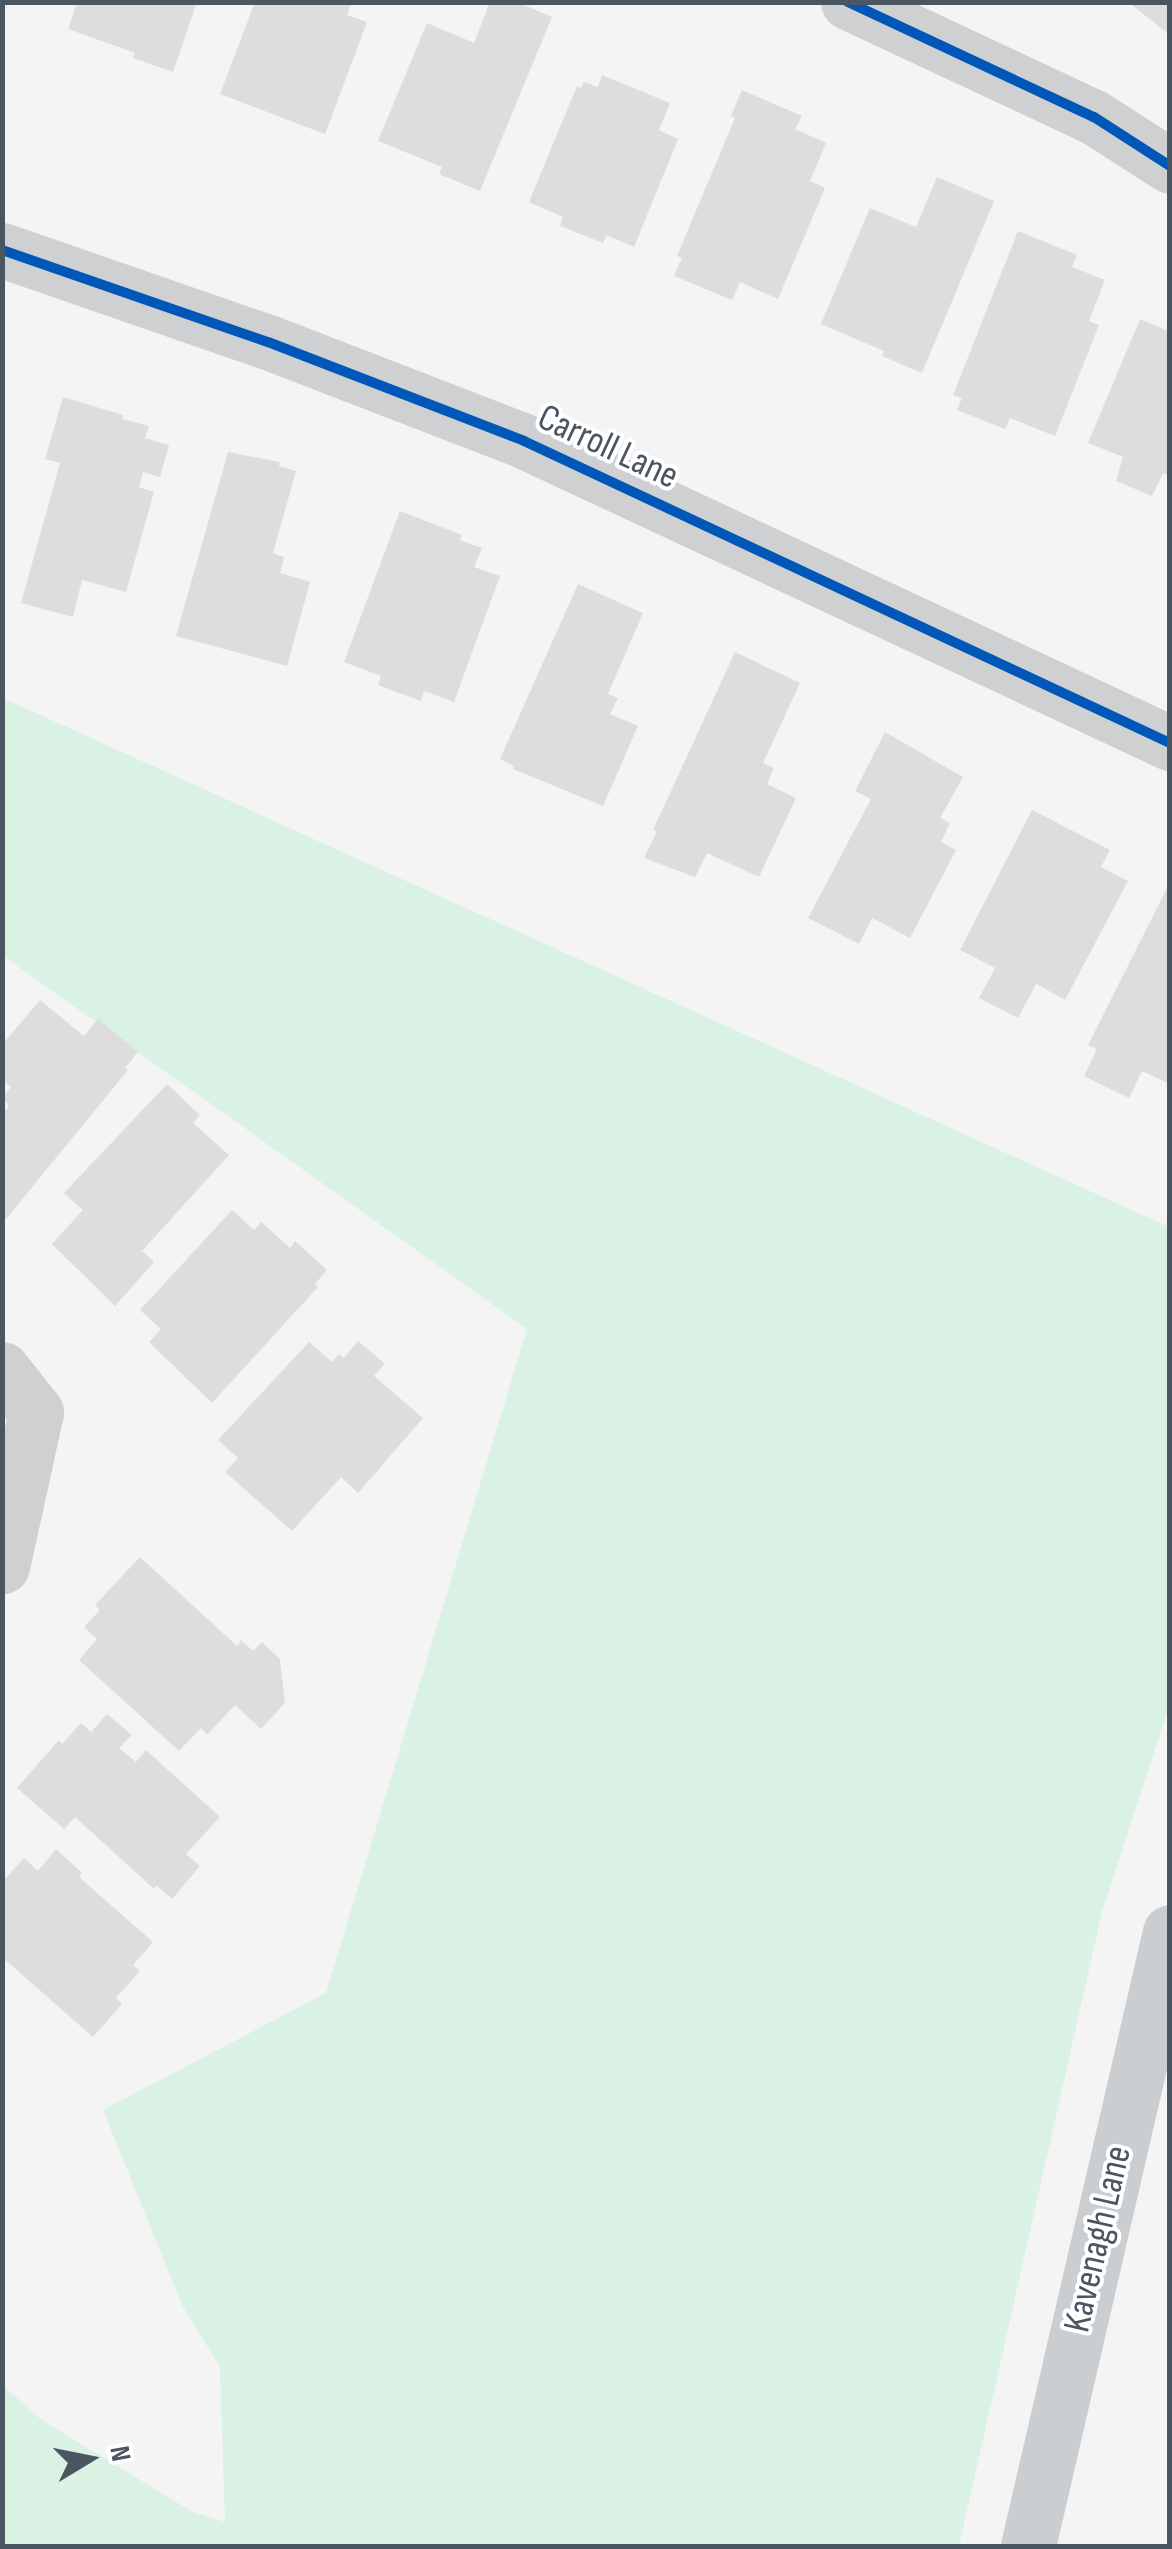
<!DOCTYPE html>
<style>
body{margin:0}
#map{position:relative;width:1172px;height:2549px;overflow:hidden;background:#f4f4f4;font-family:"Sofia Sans Condensed",sans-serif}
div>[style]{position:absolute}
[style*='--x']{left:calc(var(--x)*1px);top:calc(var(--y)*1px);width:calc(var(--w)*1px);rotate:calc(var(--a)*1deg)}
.green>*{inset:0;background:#d9f2e3}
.building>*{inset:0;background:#ddddde}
.minor>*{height:55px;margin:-27.5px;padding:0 27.5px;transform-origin:27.5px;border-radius:27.5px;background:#ced0d2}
.major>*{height:55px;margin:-27.5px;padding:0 27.5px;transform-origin:27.5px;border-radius:27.5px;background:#caced1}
.cycleway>*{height:10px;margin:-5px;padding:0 5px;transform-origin:5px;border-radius:5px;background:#0057b8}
span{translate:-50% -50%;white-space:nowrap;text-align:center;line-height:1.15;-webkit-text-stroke:8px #fff;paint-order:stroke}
.street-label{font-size:38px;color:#4a5661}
.frame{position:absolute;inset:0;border:5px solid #4a5661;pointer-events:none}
.north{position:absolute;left:40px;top:2409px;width:100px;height:100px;-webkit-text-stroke:8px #fff;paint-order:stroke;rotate:80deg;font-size:28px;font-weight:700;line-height:40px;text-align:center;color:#4a5661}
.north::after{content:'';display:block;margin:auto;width:35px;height:45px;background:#4a5661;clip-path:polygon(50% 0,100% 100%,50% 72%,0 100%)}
</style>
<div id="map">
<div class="green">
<i style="clip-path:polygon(3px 698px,1169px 1227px,1169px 1706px,1102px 1912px,959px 2546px,3px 2546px,3px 2386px,42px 2420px,191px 2511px,225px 2522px,220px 2367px,182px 2305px,103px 2110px,326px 1993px,527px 1329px,3px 956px)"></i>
</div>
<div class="building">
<i style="clip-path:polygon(77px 2px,197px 2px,173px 72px,133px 58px,135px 53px,68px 29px)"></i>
<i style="clip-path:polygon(255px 2px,352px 2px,347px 15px,367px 22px,325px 134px,220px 94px)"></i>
<i style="clip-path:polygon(490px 2px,517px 2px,552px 17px,480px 191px,439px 174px,442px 167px,378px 141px,427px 23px,474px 43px)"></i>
<i style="clip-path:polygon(1128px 2px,1170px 2px,1170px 35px)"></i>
<i style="clip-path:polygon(602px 75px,670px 103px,659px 130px,678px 139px,634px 247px,606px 235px,603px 243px,560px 226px,563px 217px,529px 202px,577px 86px,581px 88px,584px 82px,598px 87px)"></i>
<i style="clip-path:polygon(742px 90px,802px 116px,795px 129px,826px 143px,810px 181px,825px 188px,778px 299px,740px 282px,732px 300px,674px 276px,682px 258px,677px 256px,735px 118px,731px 116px)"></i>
<i style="clip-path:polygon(937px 177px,994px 201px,922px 373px,882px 356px,884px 351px,821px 324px,870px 208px,916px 227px)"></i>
<i style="clip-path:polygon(1018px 231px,1077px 255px,1072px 267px,1105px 280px,1089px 321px,1099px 325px,1055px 436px,1010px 418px,1005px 429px,957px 410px,962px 398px,953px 395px)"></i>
<i style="clip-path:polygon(1140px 319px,1166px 330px,1170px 323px,1170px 476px,1163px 473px,1152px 496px,1116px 481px,1123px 457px,1088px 443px)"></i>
<i style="clip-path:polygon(63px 397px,123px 415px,122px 419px,149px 426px,145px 438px,169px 445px,160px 477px,143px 472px,139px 487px,154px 492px,126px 592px,82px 580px,73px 617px,21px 603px,60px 463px,45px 459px)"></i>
<i style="clip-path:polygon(228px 452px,280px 462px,279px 466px,296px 471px,273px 553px,284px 557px,280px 573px,310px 582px,287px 666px,176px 636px)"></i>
<i style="clip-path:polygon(400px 511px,462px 535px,460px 540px,482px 548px,474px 567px,500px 576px,454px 702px,424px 691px,421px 701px,378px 685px,381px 676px,344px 662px)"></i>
<i style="clip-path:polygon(578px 584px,643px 613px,608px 694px,618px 698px,610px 714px,638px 726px,603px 806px,513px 769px,514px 766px,500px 759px)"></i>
<i style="clip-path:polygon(735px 652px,800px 683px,763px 763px,774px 768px,767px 784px,796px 798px,759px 877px,707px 853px,695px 877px,644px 858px,657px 831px,653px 830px)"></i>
<i style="clip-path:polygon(885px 732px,963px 777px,940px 818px,950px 823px,941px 842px,956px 850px,910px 938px,872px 918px,859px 944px,808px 918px,871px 799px,855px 791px)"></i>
<i style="clip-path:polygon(1032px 810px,1110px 850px,1101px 867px,1128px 881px,1065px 1000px,1036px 984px,1018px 1018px,979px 998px,995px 968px,960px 950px)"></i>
<i style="clip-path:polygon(1170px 882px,1170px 1084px,1142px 1071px,1129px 1098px,1084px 1076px,1097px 1049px,1088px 1045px)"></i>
<i style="clip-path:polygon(40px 1000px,84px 1036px,98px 1019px,138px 1052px,125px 1068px,128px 1070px,6px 1219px,2px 1216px,2px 1115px,9px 1106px,2px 1097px,11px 1087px,2px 1080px,2px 1045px)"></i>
<i style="clip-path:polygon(167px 1084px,200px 1115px,193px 1123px,229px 1155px,142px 1251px,154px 1262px,115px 1306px,52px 1244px,83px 1210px,64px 1193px)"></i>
<i style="clip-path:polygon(232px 1210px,254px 1230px,261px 1222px,290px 1248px,295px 1241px,327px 1270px,315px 1284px,318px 1287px,212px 1403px,149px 1342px,161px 1329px,140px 1310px)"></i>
<i style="clip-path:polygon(358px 1341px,385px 1364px,374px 1376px,423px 1418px,358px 1493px,341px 1477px,292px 1531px,225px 1472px,238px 1458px,218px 1440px,309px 1342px,332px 1362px,339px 1354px,344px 1358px)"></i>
<i style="clip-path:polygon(140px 1557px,237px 1646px,241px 1640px,253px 1651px,262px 1642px,280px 1659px,285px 1703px,261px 1729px,235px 1705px,207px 1735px,201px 1728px,179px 1751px,79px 1660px,97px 1639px,84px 1627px,100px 1610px,95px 1605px)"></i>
<i style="clip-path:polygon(107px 1714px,132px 1735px,119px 1748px,136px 1762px,146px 1750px,220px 1817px,186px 1854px,200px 1866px,172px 1899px,156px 1885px,154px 1889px,75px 1817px,64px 1829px,17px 1788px,59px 1740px,62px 1744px,81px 1723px,91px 1732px)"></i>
<i style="clip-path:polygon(56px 1849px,82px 1873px,79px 1877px,153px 1942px,133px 1965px,140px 1971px,116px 1998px,122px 2004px,93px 2037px,2px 1957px,2px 1875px,6px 1878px,24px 1858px,38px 1871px)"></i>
</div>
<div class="minor">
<i style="--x:848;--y:2;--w:272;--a:25.1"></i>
<i style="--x:1094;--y:117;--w:90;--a:32.8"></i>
<i style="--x:2;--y:250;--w:281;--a:19.1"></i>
<i style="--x:268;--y:342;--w:274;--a:21.1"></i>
<i style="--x:524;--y:441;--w:713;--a:25.06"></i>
<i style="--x:2;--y:1369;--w:55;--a:51.7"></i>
<i style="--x:36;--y:1412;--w:158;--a:102.4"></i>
</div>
<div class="major">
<i style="--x:1028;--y:2546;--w:630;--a:-76.98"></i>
</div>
<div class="cycleway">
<i style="--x:848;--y:2;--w:272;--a:25.1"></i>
<i style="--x:1094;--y:117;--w:90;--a:32.8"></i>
<i style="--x:2;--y:250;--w:281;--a:19.1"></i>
<i style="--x:268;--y:342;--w:274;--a:21.1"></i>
<i style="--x:524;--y:441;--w:713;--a:25.06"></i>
</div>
<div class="street-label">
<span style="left:608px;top:447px;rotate:25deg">Carroll Lane</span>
<span style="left:1098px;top:2239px;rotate:-77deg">Kavenagh Lane</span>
</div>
<div class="frame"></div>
<div class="north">N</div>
</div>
